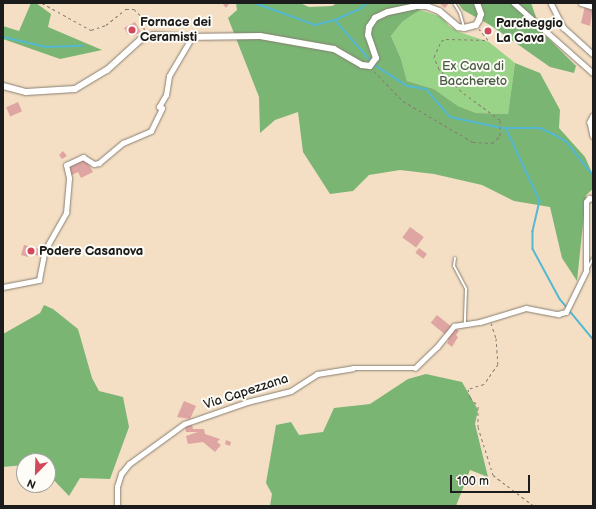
<!DOCTYPE html>
<style>
body{margin:0}
#map{position:relative;width:596px;height:509px;overflow:hidden;background:#f4dfc4;font-family:"Balsamiq Sans",sans-serif}
div>[style]{position:absolute}
[style*='--x']{left:calc(var(--x)*1px);top:calc(var(--y)*1px);width:calc(var(--w)*1px);rotate:calc(var(--a)*1deg)}
.green>*{inset:0;background:#98d388}
.forest>*{inset:0;background:#7ab574}
.stream>*{height:1.5px;margin:-0.75px;padding:0 0.75px;transform-origin:0.75px;border-radius:0.75px;background:#54b8d2}
.building>*{inset:0;background:#dea5a2;transform-origin:0 0}
.path>*{height:1px;margin-top:-0.5px;transform-origin:0;background:repeating-linear-gradient(90deg,#887e70 0 3px,transparent 0 6px)}
.roads{filter:drop-shadow(0 0 1px #887e70) drop-shadow(0 0 1px #887e70)}
.lane>*{height:2px;margin:-1px;padding:0 1px;transform-origin:1px;border-radius:1px;background:#fff}
.street>*{height:4.5px;margin:-2.25px;padding:0 2.25px;transform-origin:2.25px;border-radius:2.25px;background:#fff}
.secondary>*{height:6px;margin:-3px;padding:0 3px;transform-origin:3px;border-radius:3px;background:#fff}
.dots>*{width:11px;height:11px;translate:-50% -50%;box-sizing:border-box;border:2px solid #fdfcf7;border-radius:50%}
span{translate:-50% -50%;white-space:nowrap;text-align:center;line-height:1.15;-webkit-text-stroke:4px #fdfcf7;paint-order:stroke}
.poi-label{font-size:13px;color:#1c1c1c;font-weight:700}
.left{translate:0 -50%;text-align:left}
.park-label{font-size:13px;color:#475c42}
.street-label{font-size:13px;color:#1c1c1c}
.frame{position:absolute;inset:0;border:4px solid #1c1c1c;pointer-events:none}
.north{position:absolute;left:16px;top:453px;width:40px;height:40px;box-sizing:border-box;background:#fdfcf7;border:1px solid #a3a29f;border-radius:50%;rotate:203deg;font-size:11px;font-weight:700;line-height:16px;text-align:center;color:#1c1c1c}
.north::after{content:'';display:block;margin:auto;width:14px;height:18px;background:#d1495b;clip-path:polygon(50% 0,100% 100%,50% 72%,0 100%)}
.scale{position:absolute;left:450px;top:475px;width:80px;height:18px;box-sizing:border-box;border:2px solid #1c1c1c;border-top:0;padding-left:5px;font-size:12px;line-height:14px;white-space:nowrap;color:#1c1c1c;-webkit-text-stroke:3px #fdfcf7;paint-order:stroke}
</style>
<div id="map">
<div class="green">
<i style="clip-path:polygon(420px 10px,442px 17px,449px 26px,459px 32px,489px 42px,515px 63px,508px 114px,476px 113px,458px 106px,434px 89px,407px 81px,401px 59px,391px 36px,402px 22px)"></i>
</div>
<div class="forest">
<i style="clip-path:polygon(31px 3px,36px 3px,51px 14px,48px 27px,102px 50px,60px 59px,3px 39px,3px 26px,19px 31px)"></i>
<i style="clip-path:polygon(236px 3px,300px 3px,309px 7px,332px 6px,337px 3px,418px 3px,420px 10px,402px 22px,391px 36px,401px 59px,407px 81px,434px 89px,458px 106px,476px 113px,508px 114px,515px 63px,540px 73px,560px 110px,559px 128px,585px 157px,593px 175px,593px 189px,586px 195px,577px 281px,562px 258px,550px 207px,514px 201px,482px 185px,434px 174px,400px 170px,369px 175px,353px 191px,330px 194px,303px 152px,298px 112px,275px 120px,260px 133px,259px 97px,228px 18px,237px 10px)"></i>
<i style="clip-path:polygon(458px 3px,531px 3px,541px 31px,576px 66px,574px 73px,550px 67px,490px 25px,463px 10px)"></i>
<i style="clip-path:polygon(44px 305px,53px 309px,78px 329px,92px 378px,99px 391px,123px 397px,129px 427px,110px 479px,80px 478px,69px 496px,48px 474px,48px 461px,24px 461px,24px 465px,3px 467px,3px 334px,40px 313px)"></i>
<i style="clip-path:polygon(426px 374px,462px 382px,478px 410px,475px 424px,488px 477px,470px 470px,456px 506px,270px 506px,272px 494px,266px 483px,276px 425px,291px 422px,299px 435px,323px 432px,334px 408px,370px 404px,408px 379px)"></i>
</div>
<div class="stream">
<i style="--x:255;--y:3;--w:64;--a:20.1"></i>
<i style="--x:315;--y:25;--w:21;--a:-14"></i>
<i style="--x:335;--y:20;--w:27;--a:-24"></i>
<i style="--x:360;--y:9;--w:9;--a:-41"></i>
<i style="--x:335;--y:20;--w:55;--a:48.7"></i>
<i style="--x:3;--y:37;--w:44;--a:13.1"></i>
<i style="--x:46;--y:47;--w:36;--a:-2"></i>
<i style="--x:373;--y:64;--w:40;--a:32.9"></i>
<i style="--x:407;--y:86;--w:19;--a:9"></i>
<i style="--x:426;--y:89;--w:37;--a:49"></i>
<i style="--x:450;--y:117;--w:53;--a:11.9"></i>
<i style="--x:502;--y:128;--w:38;--a:0"></i>
<i style="--x:540;--y:128;--w:17;--a:25"></i>
<i style="--x:555;--y:135;--w:14;--a:30"></i>
<i style="--x:567;--y:142;--w:42;--a:51.8"></i>
<i style="--x:506;--y:128;--w:81;--a:65"></i>
<i style="--x:540;--y:201;--w:31;--a:103"></i>
<i style="--x:533;--y:231;--w:18;--a:90"></i>
<i style="--x:533;--y:249;--w:57;--a:61.6"></i>
<i style="--x:560;--y:299;--w:52;--a:50.5"></i>
</div>
<div class="building">
<i style="clip-path:polygon(222px 3px,230px 3px,226px 8px)"></i>
<i style="clip-path:polygon(439px 3px,449px 3px,445px 8px)"></i>
<i style="clip-path:polygon(585px 6px,593px 8px,590px 26px,581px 23px)"></i>
<i style="clip-path:polygon(135px 22px,141px 32px,133px 36px,131px 33px,128px 35px,124px 28px)"></i>
<i style="left:18px;top:102px;width:10px;height:13px;rotate:66deg"></i>
<i style="clip-path:polygon(63px 151px,67px 156px,62px 159px,59px 155px)"></i>
<i style="clip-path:polygon(85px 158px,93px 172px,81px 178px,78px 172px,72px 175px,68px 168px)"></i>
<i style="left:410px;top:227px;width:17px;height:13px;rotate:36deg"></i>
<i style="clip-path:polygon(24px 245px,40px 249px,39px 256px,29px 253px,28px 257px,21px 255px)"></i>
<i style="left:419px;top:248px;width:10px;height:6px;rotate:37deg"></i>
<i style="left:437px;top:315px;width:19px;height:10px;rotate:39deg"></i>
<i style="clip-path:polygon(454px 328px,459px 331px,456px 335px,458px 337px,452px 347px,447px 343px,449px 340px,445px 338px)"></i>
<i style="clip-path:polygon(184px 401px,196px 406px,190px 419px,177px 417px)"></i>
<i style="clip-path:polygon(192px 425px,193px 429px,204px 429px,205px 434px,220px 439px,217px 442px,221px 445px,215px 452px,203px 442px,188px 444px,186px 436px,198px 432px,186px 432px,185px 426px)"></i>
<i style="clip-path:polygon(226px 440px,231px 442px,230px 446px,225px 444px)"></i>
</div>
<div class="path">
<i style="--x:42;--y:3;--w:56;--a:28.9"></i>
<i style="--x:91;--y:30;--w:16;--a:-18"></i>
<i style="--x:106;--y:25;--w:26;--a:-39"></i>
<i style="--x:126;--y:9;--w:8;--a:0"></i>
<i style="--x:134;--y:9;--w:10;--a:45"></i>
<i style="--x:141;--y:16;--w:16;--a:76"></i>
<i style="--x:374;--y:71;--w:42;--a:46"></i>
<i style="--x:403;--y:101;--w:81;--a:30.4"></i>
<i style="--x:473;--y:142;--w:19;--a:3"></i>
<i style="--x:492;--y:143;--w:11;--a:-41"></i>
<i style="--x:500;--y:136;--w:16;--a:-90"></i>
<i style="--x:500;--y:120;--w:49;--a:-143.4"></i>
<i style="--x:461;--y:91;--w:31;--a:-135"></i>
<i style="--x:439;--y:69;--w:13;--a:-113"></i>
<i style="--x:434;--y:57;--w:17;--a:-66"></i>
<i style="--x:441;--y:41;--w:5;--a:-22"></i>
<i style="--x:446;--y:39;--w:42;--a:1.4"></i>
<i style="--x:488;--y:40;--w:14;--a:-129"></i>
<i style="--x:491;--y:323;--w:16;--a:72"></i>
<i style="--x:496;--y:338;--w:26;--a:86"></i>
<i style="--x:498;--y:364;--w:24;--a:125"></i>
<i style="--x:484;--y:384;--w:17;--a:163"></i>
<i style="--x:468;--y:389;--w:8;--a:76"></i>
<i style="--x:470;--y:397;--w:12;--a:48"></i>
<i style="--x:478;--y:406;--w:21;--a:90"></i>
<i style="--x:478;--y:427;--w:50;--a:72.6"></i>
<i style="--x:493;--y:475;--w:51;--a:37.1"></i>
</div>
<div class="roads">
<div class="lane">
<i style="--x:454;--y:3;--w:12;--a:59"></i>
<i style="--x:460;--y:13;--w:15;--a:74"></i>
<i style="--x:455;--y:258;--w:8;--a:97"></i>
<i style="--x:454;--y:266;--w:26;--a:62"></i>
<i style="--x:466;--y:289;--w:34;--a:92"></i>
<i style="--x:587;--y:270;--w:13;--a:-63"></i>
</div>
<div class="street">
<i style="--x:514;--y:3;--w:106;--a:41.5"></i>
<i style="--x:551;--y:3;--w:28;--a:63"></i>
<i style="--x:564;--y:28;--w:39;--a:42"></i>
<i style="--x:581;--y:3;--w:13;--a:18"></i>
<i style="--x:593;--y:116;--w:7;--a:117"></i>
<i style="--x:590;--y:122;--w:14;--a:78"></i>
<i style="--x:3;--y:287;--w:37;--a:-11"></i>
<i style="--x:39;--y:280;--w:31;--a:-79"></i>
<i style="--x:45;--y:250;--w:43;--a:-60.4"></i>
<i style="--x:66;--y:213;--w:35;--a:-85"></i>
<i style="--x:69;--y:178;--w:13;--a:-103"></i>
<i style="--x:66;--y:165;--w:19;--a:-25"></i>
<i style="--x:83;--y:157;--w:13;--a:32"></i>
<i style="--x:94;--y:164;--w:5;--a:-11"></i>
<i style="--x:99;--y:163;--w:31;--a:-40"></i>
<i style="--x:123;--y:143;--w:30;--a:-23"></i>
<i style="--x:151;--y:131;--w:25;--a:-64"></i>
<i style="--x:162;--y:108;--w:3;--a:-162"></i>
<i style="--x:159;--y:107;--w:14;--a:-60"></i>
<i style="--x:166;--y:95;--w:19;--a:-81"></i>
<i style="--x:169;--y:76;--w:45;--a:-59.5"></i>
<i style="--x:117;--y:506;--w:19;--a:-90"></i>
<i style="--x:117;--y:487;--w:14;--a:-73"></i>
<i style="--x:121;--y:474;--w:13;--a:-51"></i>
<i style="--x:129;--y:464;--w:68;--a:-36"></i>
<i style="--x:184;--y:424;--w:67;--a:-19.2"></i>
<i style="--x:247;--y:402;--w:45;--a:-14"></i>
<i style="--x:291;--y:391;--w:31;--a:-33"></i>
<i style="--x:317;--y:374;--w:36;--a:-9"></i>
<i style="--x:353;--y:368;--w:62;--a:0"></i>
<i style="--x:415;--y:368;--w:30;--a:-44"></i>
<i style="--x:437;--y:347;--w:27;--a:-51"></i>
<i style="--x:454;--y:326;--w:26;--a:-9"></i>
<i style="--x:480;--y:322;--w:48;--a:-16.9"></i>
<i style="--x:526;--y:308;--w:33;--a:11"></i>
<i style="--x:558;--y:314;--w:8;--a:-14"></i>
<i style="--x:566;--y:312;--w:46;--a:-64"></i>
<i style="--x:586;--y:271;--w:69;--a:-90"></i>
<i style="--x:586;--y:202;--w:5;--a:-53"></i>
<i style="--x:589;--y:198;--w:4;--a:14"></i>
</div>
<div class="secondary">
<i style="--x:3;--y:86;--w:24;--a:15"></i>
<i style="--x:26;--y:92;--w:49;--a:-3.5"></i>
<i style="--x:75;--y:89;--w:37;--a:-31"></i>
<i style="--x:107;--y:70;--w:45;--a:-42.3"></i>
<i style="--x:140;--y:40;--w:14;--a:-21"></i>
<i style="--x:153;--y:35;--w:33;--a:3"></i>
<i style="--x:186;--y:37;--w:74;--a:-0.8"></i>
<i style="--x:260;--y:36;--w:75;--a:10"></i>
<i style="--x:334;--y:49;--w:32;--a:30"></i>
<i style="--x:362;--y:65;--w:8;--a:7"></i>
<i style="--x:370;--y:66;--w:10;--a:-53"></i>
<i style="--x:376;--y:58;--w:24;--a:-109"></i>
<i style="--x:368;--y:35;--w:8;--a:-83"></i>
<i style="--x:369;--y:27;--w:11;--a:-56"></i>
<i style="--x:375;--y:18;--w:14;--a:-25"></i>
<i style="--x:388;--y:12;--w:29;--a:-12"></i>
<i style="--x:416;--y:6;--w:10;--a:0"></i>
<i style="--x:426;--y:6;--w:14;--a:21"></i>
<i style="--x:439;--y:11;--w:25;--a:40"></i>
<i style="--x:458;--y:27;--w:6;--a:9"></i>
<i style="--x:464;--y:28;--w:12;--a:-14"></i>
<i style="--x:476;--y:25;--w:6;--a:-59"></i>
<i style="--x:479;--y:20;--w:6;--a:-72"></i>
<i style="--x:481;--y:14;--w:12;--a:-110"></i>
</div>
</div>
<div class="dots">
<i style="left:132px;top:30px;background:#d1495b"></i>
<i style="left:488px;top:31px;background:#d1495b"></i>
<i style="left:31px;top:251px;background:#d1495b"></i>
</div>
<div class="poi-label">
<span class="left" style="left:140px;top:30px">Fornace dei<br>Ceramisti</span>
<span class="left" style="left:496px;top:31px">Parcheggio<br>La Cava</span>
<span class="left" style="left:39px;top:251px">Podere Casanova</span>
</div>
<div class="park-label">
<span style="left:473px;top:74px">Ex Cava di<br>Bacchereto</span>
</div>
<div class="street-label">
<span style="left:246px;top:392px;rotate:-18deg">Via Capezzana</span>
</div>
<div class="frame"></div>
<div class="north">N</div>
<div class="scale">100 m</div>
</div>
